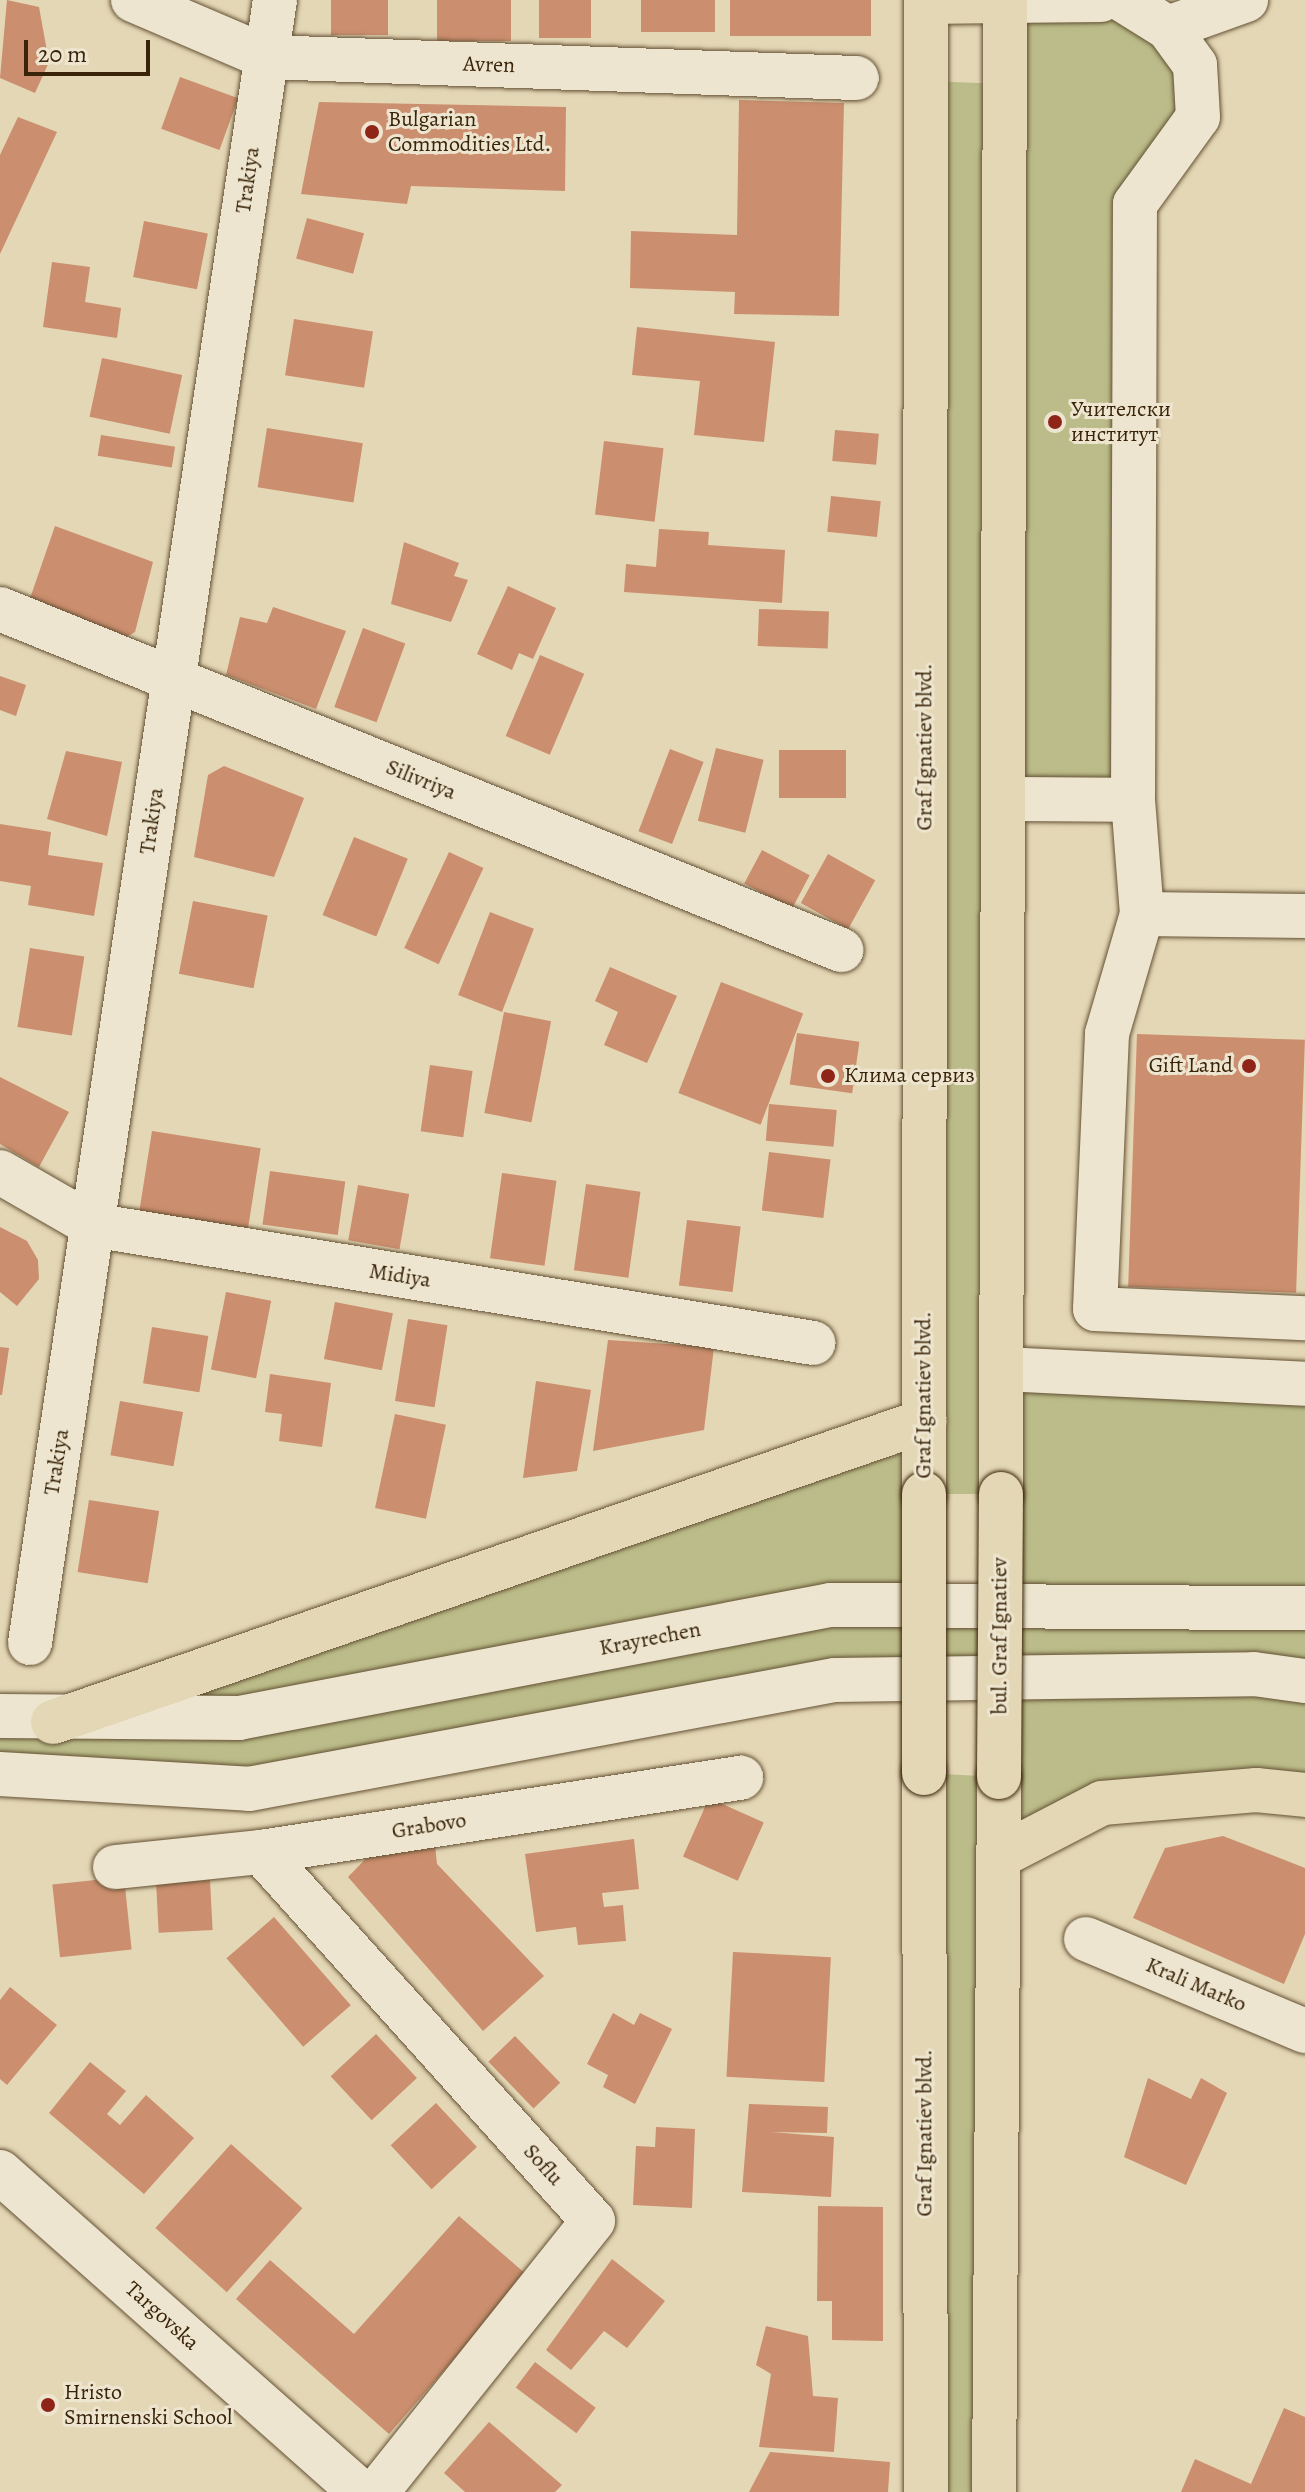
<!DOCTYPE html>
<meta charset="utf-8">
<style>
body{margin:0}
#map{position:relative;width:1305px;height:2492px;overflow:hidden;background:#e4d7b5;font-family:Alegreya,serif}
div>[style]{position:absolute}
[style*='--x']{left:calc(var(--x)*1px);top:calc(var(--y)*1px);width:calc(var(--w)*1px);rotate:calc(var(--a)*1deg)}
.green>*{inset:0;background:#bbbc89}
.building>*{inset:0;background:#cb8e6e;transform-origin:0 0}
.roads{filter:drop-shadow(0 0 2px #645134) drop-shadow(0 0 2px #645134)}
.minor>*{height:44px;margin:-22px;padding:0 22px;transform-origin:22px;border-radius:22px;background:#ede5cf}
.major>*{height:44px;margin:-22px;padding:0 22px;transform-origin:22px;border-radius:22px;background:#e4d7b5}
.bridges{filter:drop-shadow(0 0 2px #392409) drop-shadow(0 0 2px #392409)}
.major-bridge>*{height:44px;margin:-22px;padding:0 22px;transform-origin:22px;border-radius:22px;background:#e4d7b5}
.dots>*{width:22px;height:22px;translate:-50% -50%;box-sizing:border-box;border:4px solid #ede5cf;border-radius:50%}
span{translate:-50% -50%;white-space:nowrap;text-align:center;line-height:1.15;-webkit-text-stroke:6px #ede5cf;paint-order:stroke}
.street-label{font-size:22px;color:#392409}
.poi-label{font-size:22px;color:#392409}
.left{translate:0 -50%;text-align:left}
.right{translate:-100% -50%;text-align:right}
.scale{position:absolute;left:24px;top:40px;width:126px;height:36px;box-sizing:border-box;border:4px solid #392409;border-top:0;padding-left:10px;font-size:24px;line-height:28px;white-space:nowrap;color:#392409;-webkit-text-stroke:6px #ede5cf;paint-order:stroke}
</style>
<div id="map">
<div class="green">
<i style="clip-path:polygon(evenodd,1005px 1px,1168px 28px,1198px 117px,1135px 204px,1133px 800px,1004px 799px,1003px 1369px,1305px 1384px,1305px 1795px,1102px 1803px,998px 1857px,994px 2492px,926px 2492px,924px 1773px,999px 1777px,999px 1678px,249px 1789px,0 1774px,0 1716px,924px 1421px,926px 81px,1005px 84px,1005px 1px,925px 1494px,1000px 1494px,1000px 1601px,924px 1601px,925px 1494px)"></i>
</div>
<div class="building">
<i style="clip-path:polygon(7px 0,39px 7px,49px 62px,35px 93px,0 78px)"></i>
<i style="left:331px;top:0;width:57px;height:35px"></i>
<i style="left:437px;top:0;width:74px;height:41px"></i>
<i style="left:539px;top:0;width:52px;height:38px"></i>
<i style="left:641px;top:0;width:74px;height:32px"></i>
<i style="left:730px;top:0;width:141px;height:36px"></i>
<i style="left:180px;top:77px;width:62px;height:55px;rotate:20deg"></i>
<i style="clip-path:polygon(739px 100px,844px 103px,839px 316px,734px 314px,735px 292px,630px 288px,631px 231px,737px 235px)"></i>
<i style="clip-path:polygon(319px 102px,566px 107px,565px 191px,411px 186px,407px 204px,301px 194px)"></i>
<i style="clip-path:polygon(18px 117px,57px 132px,0 254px,0 155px)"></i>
<i style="left:307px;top:218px;width:59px;height:42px;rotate:15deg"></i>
<i style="left:144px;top:221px;width:65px;height:57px;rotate:11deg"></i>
<i style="clip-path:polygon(52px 262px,90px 267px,85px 302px,121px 308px,117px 338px,43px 327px)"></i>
<i style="left:294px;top:319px;width:80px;height:57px;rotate:9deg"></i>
<i style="clip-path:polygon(637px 327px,775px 342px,764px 442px,694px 435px,700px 381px,632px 375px)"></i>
<i style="left:102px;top:358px;width:82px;height:60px;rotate:12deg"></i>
<i style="left:267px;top:428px;width:97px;height:60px;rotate:9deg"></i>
<i style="left:835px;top:430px;width:44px;height:31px;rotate:5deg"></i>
<i style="left:101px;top:435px;width:75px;height:21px;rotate:9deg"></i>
<i style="left:604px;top:441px;width:60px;height:74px;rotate:7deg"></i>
<i style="left:831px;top:496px;width:50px;height:36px;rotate:6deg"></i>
<i style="clip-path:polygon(55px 526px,153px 562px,135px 632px,120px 641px,27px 607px)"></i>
<i style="clip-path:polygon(659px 529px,709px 532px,708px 545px,785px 550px,782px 603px,624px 592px,626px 564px,656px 567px)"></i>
<i style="clip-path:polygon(404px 542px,459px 563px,454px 576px,468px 580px,451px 622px,391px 604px)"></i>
<i style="clip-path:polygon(508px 586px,556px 608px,533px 659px,519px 653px,512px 670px,477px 654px)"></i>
<i style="clip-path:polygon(273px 607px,346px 631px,316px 709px,226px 675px,240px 617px,267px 623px)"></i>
<i style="left:759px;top:609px;width:70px;height:37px;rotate:2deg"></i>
<i style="left:363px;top:628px;width:45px;height:84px;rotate:20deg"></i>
<i style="left:540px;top:655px;width:48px;height:88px;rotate:23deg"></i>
<i style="clip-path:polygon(0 676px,26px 685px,16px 716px,0 710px)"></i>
<i style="left:716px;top:748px;width:49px;height:75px;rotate:14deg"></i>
<i style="left:670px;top:749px;width:36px;height:88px;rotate:21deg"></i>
<i style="left:779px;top:750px;width:67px;height:48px"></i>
<i style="clip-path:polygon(66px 751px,122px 762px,107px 836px,47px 819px)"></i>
<i style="clip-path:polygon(224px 766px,304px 798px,274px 877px,194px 857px,208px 775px)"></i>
<i style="clip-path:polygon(0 824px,51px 832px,48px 855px,103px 863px,94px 916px,28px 905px,31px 886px,0 881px)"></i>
<i style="left:354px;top:837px;width:58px;height:84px;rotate:22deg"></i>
<i style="left:762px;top:850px;width:54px;height:38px;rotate:28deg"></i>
<i style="left:449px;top:852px;width:38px;height:106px;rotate:25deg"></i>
<i style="left:828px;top:854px;width:54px;height:56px;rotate:29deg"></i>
<i style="left:193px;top:901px;width:76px;height:74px;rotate:11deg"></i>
<i style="left:490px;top:912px;width:47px;height:89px;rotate:21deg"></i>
<i style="left:30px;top:948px;width:55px;height:80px;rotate:9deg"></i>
<i style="clip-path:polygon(610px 967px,677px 996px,647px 1063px,604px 1045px,618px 1012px,595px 1001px)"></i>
<i style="left:721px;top:982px;width:88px;height:119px;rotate:21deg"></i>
<i style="left:504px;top:1012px;width:48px;height:103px;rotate:11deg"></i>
<i style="left:797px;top:1033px;width:63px;height:52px;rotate:8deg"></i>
<i style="left:1137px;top:1034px;width:168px;height:253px;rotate:2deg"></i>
<i style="left:430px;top:1065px;width:43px;height:67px;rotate:8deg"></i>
<i style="clip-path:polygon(0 1077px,69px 1112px,39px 1167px,0 1144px)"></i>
<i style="left:769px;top:1104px;width:68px;height:37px;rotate:5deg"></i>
<i style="left:152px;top:1131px;width:110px;height:86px;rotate:9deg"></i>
<i style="left:769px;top:1152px;width:62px;height:59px;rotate:7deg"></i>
<i style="left:270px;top:1171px;width:76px;height:54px;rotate:8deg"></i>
<i style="left:502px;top:1173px;width:55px;height:86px;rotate:8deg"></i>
<i style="left:586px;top:1184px;width:55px;height:87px;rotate:8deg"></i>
<i style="left:358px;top:1185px;width:52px;height:56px;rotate:10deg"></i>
<i style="left:687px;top:1220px;width:54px;height:66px;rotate:7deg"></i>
<i style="clip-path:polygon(0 1227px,27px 1241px,38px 1260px,39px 1279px,17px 1306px,0 1292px)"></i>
<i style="left:226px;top:1292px;width:46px;height:79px;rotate:11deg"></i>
<i style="left:335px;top:1302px;width:59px;height:58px;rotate:11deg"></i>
<i style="left:408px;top:1319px;width:40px;height:83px;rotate:9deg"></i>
<i style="left:152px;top:1327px;width:57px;height:57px;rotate:9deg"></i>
<i style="clip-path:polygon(608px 1340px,714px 1347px,704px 1430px,593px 1451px)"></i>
<i style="clip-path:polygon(0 1347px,9px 1348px,2px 1395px,0 1395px)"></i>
<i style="clip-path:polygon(270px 1374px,331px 1383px,322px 1447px,279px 1441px,282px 1414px,265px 1412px)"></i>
<i style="clip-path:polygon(536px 1381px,591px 1390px,577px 1471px,523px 1478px)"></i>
<i style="left:120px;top:1401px;width:64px;height:55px;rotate:10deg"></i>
<i style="left:395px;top:1414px;width:52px;height:96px;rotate:12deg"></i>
<i style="left:89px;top:1500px;width:71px;height:73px;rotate:9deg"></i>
<i style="left:709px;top:1798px;width:60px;height:64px;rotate:24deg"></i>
<i style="clip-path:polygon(434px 1836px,437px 1864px,544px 1976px,483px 2031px,348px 1877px,384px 1840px)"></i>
<i style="clip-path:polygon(1223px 1836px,1305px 1868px,1305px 1934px,1284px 1984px,1133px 1918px,1165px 1848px)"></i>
<i style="clip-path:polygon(634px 1839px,639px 1889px,602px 1893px,604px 1907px,623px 1905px,626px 1941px,578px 1945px,576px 1927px,536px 1932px,525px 1854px)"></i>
<i style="left:124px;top:1877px;width:73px;height:72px;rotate:84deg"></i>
<i style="left:210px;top:1880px;width:50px;height:54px;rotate:87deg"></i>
<i style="left:274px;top:1917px;width:117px;height:63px;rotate:49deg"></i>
<i style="left:733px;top:1952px;width:98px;height:125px;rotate:3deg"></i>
<i style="clip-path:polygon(10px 1987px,57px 2025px,7px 2085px,0 2079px,0 2000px)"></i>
<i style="clip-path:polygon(613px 2013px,634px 2025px,640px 2013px,672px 2029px,635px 2104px,603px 2087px,608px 2075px,587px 2064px)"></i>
<i style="left:376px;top:2034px;width:60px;height:62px;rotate:47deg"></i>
<i style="left:515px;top:2036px;width:65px;height:37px;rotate:46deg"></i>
<i style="clip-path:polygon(90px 2062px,126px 2091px,107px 2114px,120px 2125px,146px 2095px,194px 2138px,144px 2194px,49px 2113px)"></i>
<i style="clip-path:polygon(1148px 2078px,1191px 2099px,1201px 2078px,1227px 2093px,1186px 2185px,1124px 2157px)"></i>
<i style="left:436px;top:2103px;width:60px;height:62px;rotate:47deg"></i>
<i style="clip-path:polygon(749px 2104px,828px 2107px,827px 2133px,771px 2132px,834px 2137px,831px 2197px,742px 2192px)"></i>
<i style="clip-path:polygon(656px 2127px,695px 2129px,692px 2208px,633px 2205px,636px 2146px,655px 2147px)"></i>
<i style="left:231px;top:2144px;width:96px;height:113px;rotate:42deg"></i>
<i style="clip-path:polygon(818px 2206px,883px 2207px,883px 2341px,832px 2340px,832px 2301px,817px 2301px)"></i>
<i style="clip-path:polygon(459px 2216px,527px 2275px,389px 2434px,236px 2299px,270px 2260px,354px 2334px)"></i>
<i style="clip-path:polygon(612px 2259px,665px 2301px,627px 2348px,604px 2331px,571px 2370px,546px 2350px)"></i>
<i style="clip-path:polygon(766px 2326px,808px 2336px,813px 2396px,838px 2398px,834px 2452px,759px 2447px,771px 2374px,756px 2365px)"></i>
<i style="left:535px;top:2362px;width:76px;height:32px;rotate:37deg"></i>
<i style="clip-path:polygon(1284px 2408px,1305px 2417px,1305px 2492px,1181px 2492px,1195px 2459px,1251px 2484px)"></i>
<i style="clip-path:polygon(489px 2422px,562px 2485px,555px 2492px,465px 2492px,444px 2473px)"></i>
<i style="clip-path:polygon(770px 2452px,890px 2462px,888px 2492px,749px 2492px)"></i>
</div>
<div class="roads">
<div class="minor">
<i style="--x:133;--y:0;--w:145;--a:23.2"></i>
<i style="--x:266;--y:57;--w:591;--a:2.04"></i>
<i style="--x:1005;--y:1;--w:96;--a:-0.6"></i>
<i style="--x:1168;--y:28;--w:83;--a:-19.7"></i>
<i style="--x:0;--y:609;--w:908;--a:22.07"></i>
<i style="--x:1003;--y:799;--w:130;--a:0.4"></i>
<i style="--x:1133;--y:800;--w:596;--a:-89.81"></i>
<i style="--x:1135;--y:204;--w:107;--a:-54.1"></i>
<i style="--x:1198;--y:117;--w:52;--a:-93.3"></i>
<i style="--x:1195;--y:65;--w:46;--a:-126.1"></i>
<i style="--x:1168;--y:28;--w:53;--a:-148.1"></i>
<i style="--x:1133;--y:800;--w:114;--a:85.5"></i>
<i style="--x:1305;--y:916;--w:163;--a:-179.3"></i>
<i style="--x:1142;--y:914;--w:125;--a:106.3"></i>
<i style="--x:1107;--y:1034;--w:275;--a:92.5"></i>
<i style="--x:1095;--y:1309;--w:210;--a:2.5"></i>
<i style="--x:0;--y:1172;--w:106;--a:29.9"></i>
<i style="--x:92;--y:1225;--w:731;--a:9.29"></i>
<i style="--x:1003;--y:1369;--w:302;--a:2.8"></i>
<i style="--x:30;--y:1643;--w:1661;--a:-81.52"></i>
<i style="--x:0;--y:1716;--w:239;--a:0.5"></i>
<i style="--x:239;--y:1718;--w:602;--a:-10.82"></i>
<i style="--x:830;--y:1605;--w:475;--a:0.4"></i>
<i style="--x:0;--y:1774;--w:249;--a:3.4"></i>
<i style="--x:249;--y:1789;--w:596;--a:-10.54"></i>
<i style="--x:835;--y:1680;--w:419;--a:-0.8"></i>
<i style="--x:1254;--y:1674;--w:51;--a:7.8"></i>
<i style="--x:261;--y:1852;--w:496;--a:48"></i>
<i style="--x:593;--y:2221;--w:347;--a:128.6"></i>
<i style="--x:115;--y:1867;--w:147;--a:-5.9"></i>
<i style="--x:261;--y:1852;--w:486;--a:-8.8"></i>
<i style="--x:1086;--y:1939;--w:238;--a:22.8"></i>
<i style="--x:0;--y:2172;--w:482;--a:41.6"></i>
</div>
<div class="major">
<i style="--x:926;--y:2;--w:79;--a:-0.7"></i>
<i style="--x:924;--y:1494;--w:1494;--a:-89.92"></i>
<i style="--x:1001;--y:1494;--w:1494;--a:-89.85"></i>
<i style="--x:53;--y:1722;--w:922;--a:-19.06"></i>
<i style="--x:924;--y:1773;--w:719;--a:89.84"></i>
<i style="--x:998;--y:1857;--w:117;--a:-27.4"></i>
<i style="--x:1102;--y:1803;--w:155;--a:-4.8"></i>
<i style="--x:1256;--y:1790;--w:49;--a:5.8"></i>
<i style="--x:994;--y:2492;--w:715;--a:-89.6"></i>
</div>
</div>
<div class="bridges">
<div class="major-bridge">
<i style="--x:924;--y:1773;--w:279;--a:-90"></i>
<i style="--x:999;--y:1777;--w:283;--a:-89.6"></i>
</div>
</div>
<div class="dots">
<i style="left:372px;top:132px;background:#8f2418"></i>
<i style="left:1055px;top:422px;background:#8f2418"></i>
<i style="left:1249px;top:1066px;background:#8f2418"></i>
<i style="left:828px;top:1076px;background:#8f2418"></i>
<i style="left:48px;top:2405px;background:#8f2418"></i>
</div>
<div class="street-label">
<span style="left:489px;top:65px;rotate:2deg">Avren</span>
<span style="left:248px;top:180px;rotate:-82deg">Trakiya</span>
<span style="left:925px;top:747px;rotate:-90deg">Graf Ignatiev blvd.</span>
<span style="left:421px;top:780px;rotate:22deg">Silivriya</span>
<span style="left:152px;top:821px;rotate:-82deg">Trakiya</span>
<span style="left:400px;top:1276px;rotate:9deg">Midiya</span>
<span style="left:924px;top:1395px;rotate:-90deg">Graf Ignatiev blvd.</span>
<span style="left:57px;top:1462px;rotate:-81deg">Trakiya</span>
<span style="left:1000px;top:1636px;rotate:-90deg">bul. Graf Ignatiev</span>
<span style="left:650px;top:1639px;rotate:-11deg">Krayrechen</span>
<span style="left:429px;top:1826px;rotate:-9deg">Grabovo</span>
<span style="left:1196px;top:1985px;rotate:23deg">Krali Marko</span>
<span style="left:925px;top:2133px;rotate:-90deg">Graf Ignatiev blvd.</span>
<span style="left:543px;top:2165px;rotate:48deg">Soflu</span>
<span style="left:162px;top:2316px;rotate:42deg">Targovska</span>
</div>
<div class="poi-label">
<span class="left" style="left:388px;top:132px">Bulgarian<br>Commodities Ltd.</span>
<span class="left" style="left:1071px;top:422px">Учителски<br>институт</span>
<span class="right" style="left:1233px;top:1066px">Gift Land</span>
<span class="left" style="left:844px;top:1076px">Клима сервиз</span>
<span class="left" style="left:64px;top:2405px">Hristo<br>Smirnenski School</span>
</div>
<div class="scale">20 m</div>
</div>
